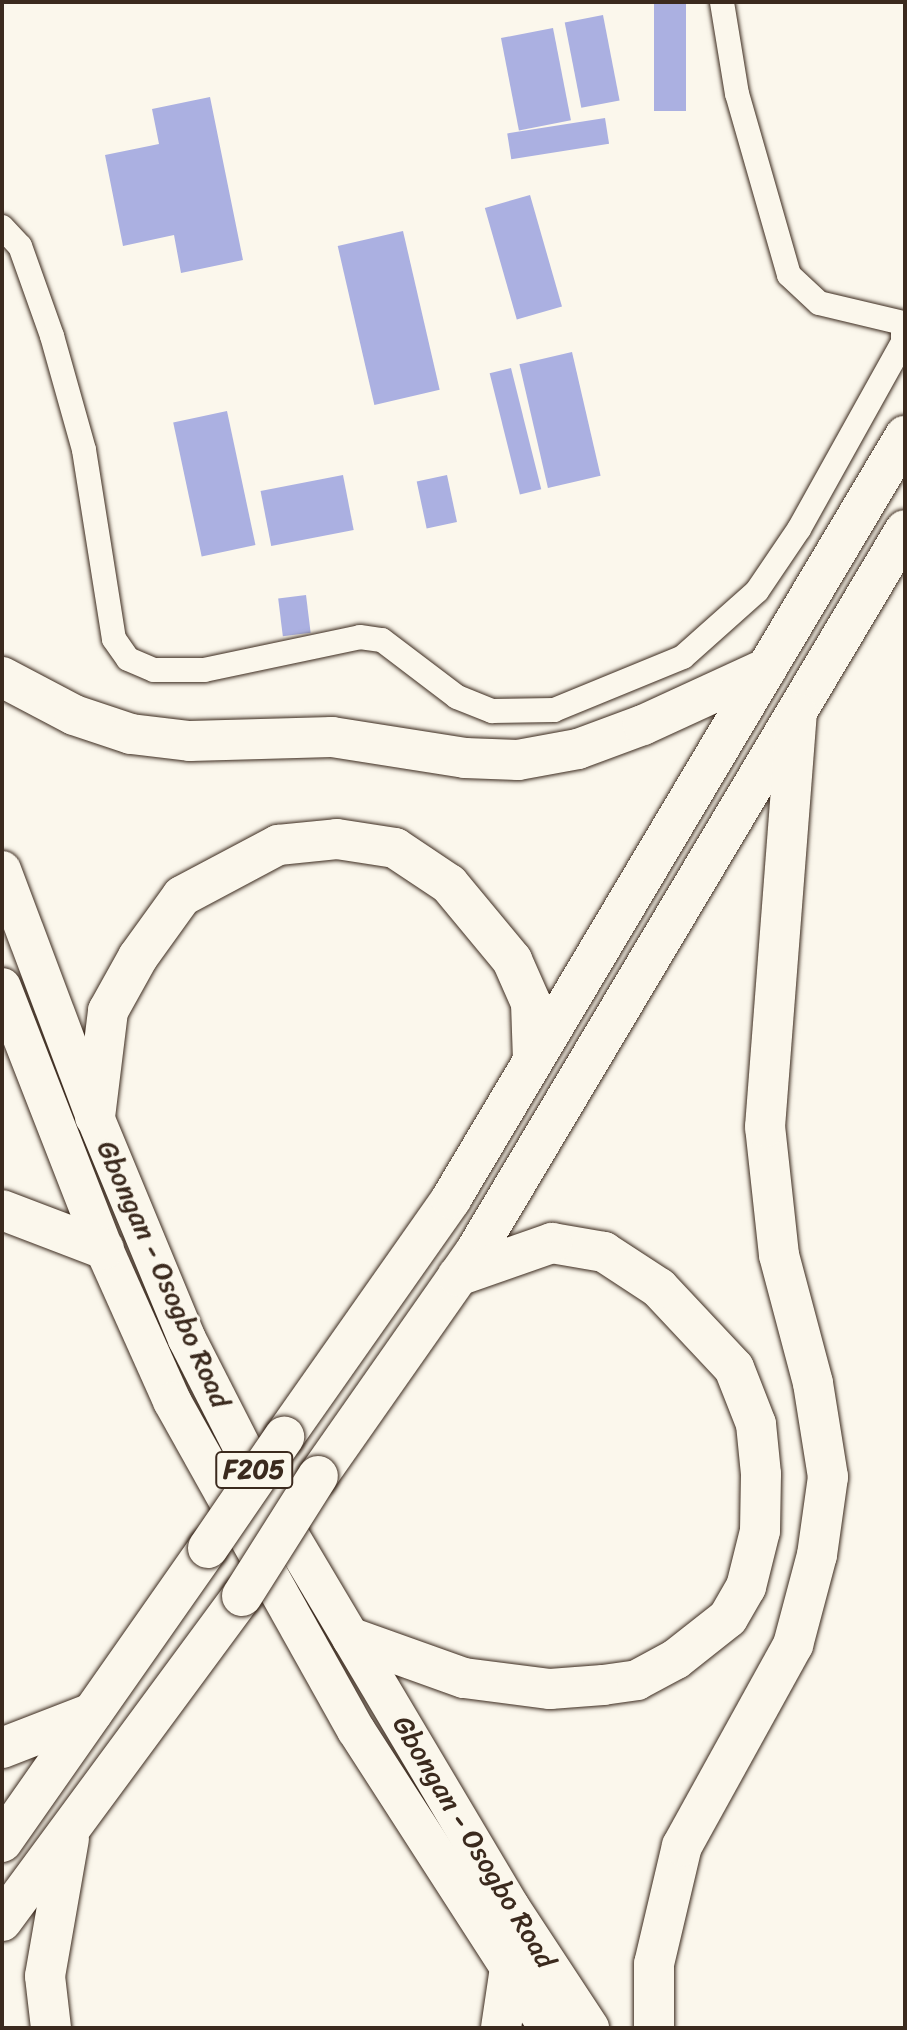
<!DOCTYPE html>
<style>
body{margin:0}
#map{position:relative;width:907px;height:2030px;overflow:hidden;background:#fbf7ec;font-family:Sriracha,sans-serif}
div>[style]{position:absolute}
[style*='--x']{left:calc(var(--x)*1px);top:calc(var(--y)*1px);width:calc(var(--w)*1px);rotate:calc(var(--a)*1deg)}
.building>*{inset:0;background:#abb0e1;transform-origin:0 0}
.roads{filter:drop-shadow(0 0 2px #3b2a1e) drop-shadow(0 0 2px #3b2a1e)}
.minor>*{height:24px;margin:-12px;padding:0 12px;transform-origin:12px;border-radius:12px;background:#fbf7ec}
.primary>*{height:38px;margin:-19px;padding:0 19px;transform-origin:19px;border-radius:19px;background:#fbf7ec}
.trunk>*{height:40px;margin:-20px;padding:0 20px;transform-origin:20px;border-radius:20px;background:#fbf7ec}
.bridges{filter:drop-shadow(0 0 2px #3b2a1e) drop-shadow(0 0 2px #3b2a1e)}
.trunk-bridge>*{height:40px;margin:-20px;padding:0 20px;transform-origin:20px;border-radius:20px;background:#fbf7ec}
span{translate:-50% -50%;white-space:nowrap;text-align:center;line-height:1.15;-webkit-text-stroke:6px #fbf7ec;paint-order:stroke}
.shield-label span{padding:2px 6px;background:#fbf7ec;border:2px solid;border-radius:6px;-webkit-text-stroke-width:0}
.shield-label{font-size:26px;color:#3b2a1e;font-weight:700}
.street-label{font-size:28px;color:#3b2a1e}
.frame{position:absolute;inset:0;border:4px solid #3b2a1e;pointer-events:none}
</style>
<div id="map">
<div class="building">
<i style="left:654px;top:2px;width:32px;height:109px"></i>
<i style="left:603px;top:15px;width:87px;height:39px;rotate:79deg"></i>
<i style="left:553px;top:28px;width:94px;height:53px;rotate:79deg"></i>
<i style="clip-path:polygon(210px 97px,243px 260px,181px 273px,174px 235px,123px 246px,105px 155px,159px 144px,152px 109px)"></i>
<i style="left:605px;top:118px;width:26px;height:99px;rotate:81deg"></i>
<i style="left:530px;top:195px;width:116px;height:47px;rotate:74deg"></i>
<i style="left:403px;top:231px;width:163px;height:67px;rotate:77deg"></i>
<i style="left:572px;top:352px;width:127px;height:54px;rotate:77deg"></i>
<i style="left:511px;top:368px;width:125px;height:22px;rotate:76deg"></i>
<i style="left:227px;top:411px;width:137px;height:55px;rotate:78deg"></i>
<i style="left:343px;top:475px;width:56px;height:84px;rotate:79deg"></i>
<i style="left:447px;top:475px;width:48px;height:31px;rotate:78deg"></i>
<i style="left:306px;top:595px;width:38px;height:28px;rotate:83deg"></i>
</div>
<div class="roads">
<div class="minor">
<i style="--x:2;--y:227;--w:26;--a:47"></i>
<i style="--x:20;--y:246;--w:96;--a:70.4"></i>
<i style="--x:52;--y:336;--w:118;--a:74.3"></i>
<i style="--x:84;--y:450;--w:191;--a:81"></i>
<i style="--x:114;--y:639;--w:24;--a:55"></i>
<i style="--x:128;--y:659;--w:28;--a:23"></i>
<i style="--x:154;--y:670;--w:50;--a:0"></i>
<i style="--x:204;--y:670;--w:159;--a:-11.9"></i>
<i style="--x:360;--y:637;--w:22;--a:8"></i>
<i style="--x:382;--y:640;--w:94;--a:37.2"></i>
<i style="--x:457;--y:697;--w:38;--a:22"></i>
<i style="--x:492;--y:711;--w:62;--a:-0.9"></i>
<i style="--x:554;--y:710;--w:139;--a:-22.3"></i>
<i style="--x:683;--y:657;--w:99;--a:-41.7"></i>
<i style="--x:757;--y:591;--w:75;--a:-55.9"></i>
<i style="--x:799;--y:529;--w:214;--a:-60.9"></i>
<i style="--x:903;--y:342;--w:19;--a:-90"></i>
<i style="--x:903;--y:323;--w:86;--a:-166.6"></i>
<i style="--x:819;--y:303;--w:41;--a:-137"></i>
<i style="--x:789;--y:275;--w:188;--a:-106"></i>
<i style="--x:737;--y:94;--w:93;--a:-99.3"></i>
</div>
<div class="primary">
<i style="--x:2;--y:870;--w:264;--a:69.4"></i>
<i style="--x:95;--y:1117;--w:240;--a:67.5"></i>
<i style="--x:187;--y:1339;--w:181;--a:63"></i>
<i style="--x:269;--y:1500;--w:472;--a:59.3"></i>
<i style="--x:510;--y:1906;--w:146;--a:56.7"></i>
<i style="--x:2;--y:987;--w:281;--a:68.7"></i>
<i style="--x:104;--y:1249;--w:167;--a:65.9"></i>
<i style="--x:172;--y:1401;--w:377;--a:60.8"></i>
<i style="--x:356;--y:1730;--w:354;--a:57.2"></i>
</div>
<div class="trunk">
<i style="--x:2;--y:677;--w:81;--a:27.8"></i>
<i style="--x:74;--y:715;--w:60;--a:18.4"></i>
<i style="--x:131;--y:734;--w:59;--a:6.8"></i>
<i style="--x:190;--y:741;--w:142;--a:-1.6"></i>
<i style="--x:332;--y:737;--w:135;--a:9"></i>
<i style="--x:465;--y:758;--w:53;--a:2.2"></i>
<i style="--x:518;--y:760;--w:61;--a:-10.4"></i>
<i style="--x:578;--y:749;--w:69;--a:-20.3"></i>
<i style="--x:643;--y:725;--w:136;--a:-24.7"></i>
<i style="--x:95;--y:1117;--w:107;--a:-83"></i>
<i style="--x:108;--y:1011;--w:62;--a:-60.9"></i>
<i style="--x:138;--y:957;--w:75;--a:-54.2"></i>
<i style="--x:182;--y:896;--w:109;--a:-28"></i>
<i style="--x:278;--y:845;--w:59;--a:-5.8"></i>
<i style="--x:337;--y:839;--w:59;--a:8.8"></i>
<i style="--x:395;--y:848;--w:65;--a:33.7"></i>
<i style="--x:449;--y:884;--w:99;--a:50.3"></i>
<i style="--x:512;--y:960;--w:47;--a:66.2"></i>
<i style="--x:531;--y:1003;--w:57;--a:88"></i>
<i style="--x:2;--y:1210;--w:109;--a:20.9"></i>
<i style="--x:284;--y:1437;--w:291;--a:-54.9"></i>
<i style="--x:451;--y:1199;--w:888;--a:-59.25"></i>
<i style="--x:318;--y:1476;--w:274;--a:-55"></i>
<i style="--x:475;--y:1252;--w:840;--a:-59.22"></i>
<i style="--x:352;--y:1638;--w:119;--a:19.7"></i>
<i style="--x:464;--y:1678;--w:87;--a:7.3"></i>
<i style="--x:550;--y:1689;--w:53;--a:-4.3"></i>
<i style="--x:603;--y:1685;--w:34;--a:-8"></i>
<i style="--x:637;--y:1680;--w:44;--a:-28.3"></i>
<i style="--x:676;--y:1659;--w:66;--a:-38.3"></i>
<i style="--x:728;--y:1618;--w:36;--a:-60"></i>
<i style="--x:746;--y:1587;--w:58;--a:-76"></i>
<i style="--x:760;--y:1531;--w:57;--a:-89"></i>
<i style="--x:761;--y:1474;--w:50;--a:-95.7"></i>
<i style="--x:756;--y:1424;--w:60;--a:-111.4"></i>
<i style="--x:734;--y:1368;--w:110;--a:-133.2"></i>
<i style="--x:659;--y:1288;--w:66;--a:-146.8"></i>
<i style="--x:604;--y:1252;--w:53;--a:-170.2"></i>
<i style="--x:552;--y:1243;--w:100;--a:160.7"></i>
<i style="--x:2;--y:1748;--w:97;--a:-21.3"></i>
<i style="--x:2;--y:1842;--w:359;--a:-55"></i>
<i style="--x:2;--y:1921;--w:404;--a:-53.6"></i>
<i style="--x:51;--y:2028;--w:52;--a:-96.6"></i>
<i style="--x:45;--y:1976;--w:139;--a:-80.1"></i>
<i style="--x:501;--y:2028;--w:61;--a:-81.5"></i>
<i style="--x:654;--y:2028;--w:64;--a:-90"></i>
<i style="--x:654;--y:1964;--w:121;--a:-76.7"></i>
<i style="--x:682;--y:1846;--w:230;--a:-61.1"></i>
<i style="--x:793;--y:1645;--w:93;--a:-75.1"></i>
<i style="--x:817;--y:1555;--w:79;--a:-82"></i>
<i style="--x:828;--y:1477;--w:95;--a:-99.1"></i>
<i style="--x:813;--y:1383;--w:132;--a:-104.9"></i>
<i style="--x:779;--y:1255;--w:129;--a:-96.2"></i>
<i style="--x:765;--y:1127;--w:415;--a:-85.6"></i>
</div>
</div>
<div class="bridges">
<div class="trunk-bridge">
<i style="--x:208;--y:1548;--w:135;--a:-55.6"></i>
<i style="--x:242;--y:1596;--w:142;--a:-57.7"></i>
</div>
</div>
<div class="shield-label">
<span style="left:254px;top:1470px">F205</span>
</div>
<div class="street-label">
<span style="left:164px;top:1274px;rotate:66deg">Gbongan - Osogbo Road</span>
<span style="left:474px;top:1842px;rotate:59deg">Gbongan - Osogbo Road</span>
</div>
<div class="frame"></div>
</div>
